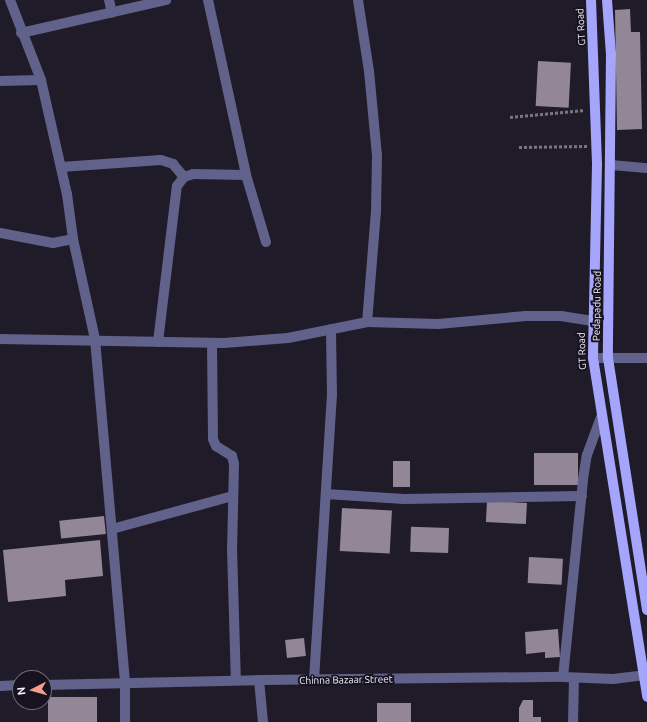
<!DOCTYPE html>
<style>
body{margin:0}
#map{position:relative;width:647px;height:722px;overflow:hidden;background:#201b29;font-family:Ubuntu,sans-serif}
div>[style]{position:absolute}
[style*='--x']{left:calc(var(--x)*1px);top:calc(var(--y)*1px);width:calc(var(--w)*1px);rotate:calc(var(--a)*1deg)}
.building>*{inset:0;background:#938696;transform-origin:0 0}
.path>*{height:2.5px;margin-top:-1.25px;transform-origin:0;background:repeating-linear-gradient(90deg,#797481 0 3px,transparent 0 5px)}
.minor>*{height:10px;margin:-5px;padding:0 5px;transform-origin:5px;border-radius:5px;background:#61628b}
.major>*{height:10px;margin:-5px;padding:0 5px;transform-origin:5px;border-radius:5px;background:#a6a5fc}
span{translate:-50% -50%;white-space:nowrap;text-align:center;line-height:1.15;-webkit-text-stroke:4px #171220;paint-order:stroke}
.street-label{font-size:10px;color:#f5f2fc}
.north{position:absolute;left:12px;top:670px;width:40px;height:40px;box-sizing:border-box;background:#171220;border:1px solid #706c78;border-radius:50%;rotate:264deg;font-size:11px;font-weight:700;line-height:16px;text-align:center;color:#f5f2fc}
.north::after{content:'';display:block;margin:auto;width:14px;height:18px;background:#f49e88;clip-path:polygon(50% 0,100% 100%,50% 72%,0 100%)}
</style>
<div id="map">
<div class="building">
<i style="clip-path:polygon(630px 9px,631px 32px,640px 32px,642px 129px,617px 130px,615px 10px)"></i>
<i style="left:538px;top:61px;width:33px;height:45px;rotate:3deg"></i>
<i style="left:578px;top:453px;width:32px;height:44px;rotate:90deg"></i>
<i style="left:393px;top:461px;width:17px;height:26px"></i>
<i style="left:487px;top:501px;width:40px;height:21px;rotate:3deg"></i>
<i style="left:342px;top:508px;width:50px;height:43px;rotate:3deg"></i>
<i style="left:104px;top:516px;width:18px;height:45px;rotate:84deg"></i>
<i style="left:449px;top:528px;width:25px;height:38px;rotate:92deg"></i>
<i style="clip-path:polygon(100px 540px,103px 576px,65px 580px,66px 596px,8px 602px,3px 550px)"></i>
<i style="left:529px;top:557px;width:34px;height:26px;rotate:3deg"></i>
<i style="clip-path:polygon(558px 629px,560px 657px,545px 658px,545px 652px,526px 654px,525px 632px)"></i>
<i style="left:304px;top:638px;width:18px;height:19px;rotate:84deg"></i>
<i style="left:48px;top:697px;width:49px;height:25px"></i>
<i style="clip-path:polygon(523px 700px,533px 700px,533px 717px,541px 717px,541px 722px,519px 722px,519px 708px)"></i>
<i style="left:377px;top:703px;width:34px;height:19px"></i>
</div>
<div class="path">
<i style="--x:510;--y:117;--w:75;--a:-5.3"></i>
<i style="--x:519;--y:147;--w:68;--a:-0.8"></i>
</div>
<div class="minor">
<i style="--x:10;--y:0;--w:86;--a:68.8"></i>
<i style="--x:41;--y:80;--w:117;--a:77.2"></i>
<i style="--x:67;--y:194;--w:45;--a:82.4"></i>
<i style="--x:73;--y:239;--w:102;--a:77.6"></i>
<i style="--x:95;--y:339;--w:346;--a:85"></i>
<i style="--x:125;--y:684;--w:38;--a:90"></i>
<i style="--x:109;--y:0;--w:13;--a:77"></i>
<i style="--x:208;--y:0;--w:179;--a:77.7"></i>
<i style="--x:246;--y:175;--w:70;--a:73.4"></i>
<i style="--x:358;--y:0;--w:72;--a:81.2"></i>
<i style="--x:369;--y:71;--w:84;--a:84.6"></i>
<i style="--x:377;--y:155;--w:56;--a:91"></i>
<i style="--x:376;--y:211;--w:111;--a:94.6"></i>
<i style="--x:21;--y:33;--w:149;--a:-12.8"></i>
<i style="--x:0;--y:81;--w:41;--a:-1.4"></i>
<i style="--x:611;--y:165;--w:36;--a:5"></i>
<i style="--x:61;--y:167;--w:100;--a:-4"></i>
<i style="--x:161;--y:160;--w:13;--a:18"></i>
<i style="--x:173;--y:164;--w:17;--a:50"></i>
<i style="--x:0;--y:233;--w:54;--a:10.7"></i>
<i style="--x:53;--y:243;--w:20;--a:-11"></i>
<i style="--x:0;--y:339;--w:224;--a:1"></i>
<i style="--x:224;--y:343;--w:64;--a:-4.5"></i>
<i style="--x:288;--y:338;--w:81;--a:-11.4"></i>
<i style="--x:367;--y:322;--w:71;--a:1.6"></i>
<i style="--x:438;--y:324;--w:88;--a:-5.2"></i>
<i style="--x:526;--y:316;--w:35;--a:0"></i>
<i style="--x:561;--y:316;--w:32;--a:9"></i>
<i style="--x:158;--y:342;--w:157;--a:-83.1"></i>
<i style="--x:177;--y:186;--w:11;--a:-52"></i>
<i style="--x:184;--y:177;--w:9;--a:-18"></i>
<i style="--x:193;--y:174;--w:53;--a:1.1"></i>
<i style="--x:212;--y:343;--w:96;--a:89.4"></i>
<i style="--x:213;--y:439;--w:8;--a:67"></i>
<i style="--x:216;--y:446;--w:19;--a:32"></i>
<i style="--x:232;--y:456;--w:8;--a:76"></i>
<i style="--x:234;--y:464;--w:85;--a:91.3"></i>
<i style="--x:232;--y:549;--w:131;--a:88.3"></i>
<i style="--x:593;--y:358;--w:54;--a:0"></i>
<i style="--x:326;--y:494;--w:78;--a:3.7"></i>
<i style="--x:404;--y:499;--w:178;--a:-1"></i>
<i style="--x:112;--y:529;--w:125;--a:-15.3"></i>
<i style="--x:563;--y:677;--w:199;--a:-84.2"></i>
<i style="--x:583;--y:479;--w:24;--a:-81"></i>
<i style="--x:587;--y:455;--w:40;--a:-69.8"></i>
<i style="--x:259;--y:680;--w:42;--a:84.6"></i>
<i style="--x:314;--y:680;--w:286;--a:-86.4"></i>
<i style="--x:332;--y:395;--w:66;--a:-90.9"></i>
<i style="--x:44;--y:685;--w:215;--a:-1.3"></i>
<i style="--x:259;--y:680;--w:304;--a:-0.6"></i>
<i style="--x:563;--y:677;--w:50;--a:2.3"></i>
<i style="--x:613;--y:679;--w:34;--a:-7"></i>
<i style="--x:0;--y:686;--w:20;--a:-3"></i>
<i style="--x:573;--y:722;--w:43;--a:-88.7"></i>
</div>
<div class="major">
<i style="--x:591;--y:0;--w:164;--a:87.9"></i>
<i style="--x:597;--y:164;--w:194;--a:91.2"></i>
<i style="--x:593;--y:358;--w:343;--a:80.9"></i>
<i style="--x:607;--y:0;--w:54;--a:85.8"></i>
<i style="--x:611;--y:54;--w:304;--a:90.6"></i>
<i style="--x:608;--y:358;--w:255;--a:81.2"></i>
</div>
<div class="street-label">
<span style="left:581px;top:27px;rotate:-93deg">GT Road</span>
<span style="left:597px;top:306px;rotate:-89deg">Pedapadu Road</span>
<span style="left:582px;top:351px;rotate:-92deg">GT Road</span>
<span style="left:346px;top:680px;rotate:-1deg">Chinna Bazaar Street</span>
</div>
<div class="north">N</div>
</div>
